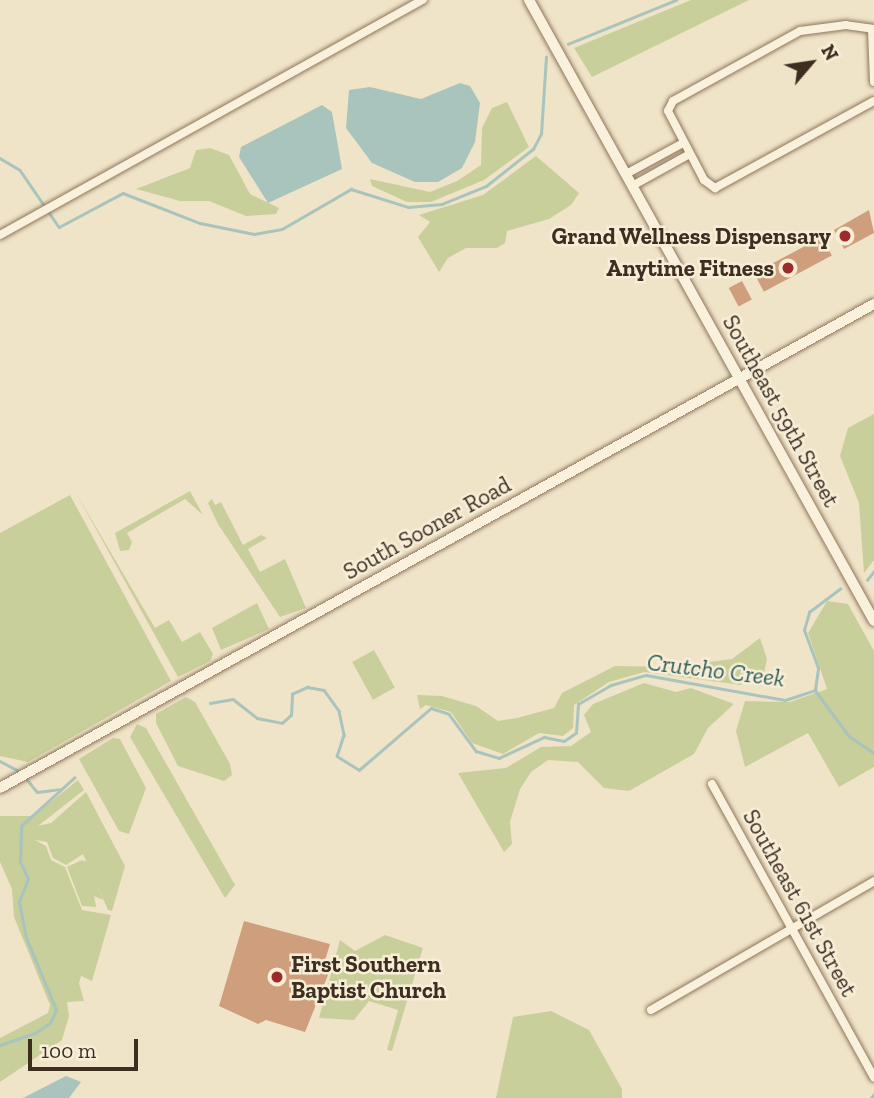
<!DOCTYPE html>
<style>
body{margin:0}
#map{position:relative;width:874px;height:1098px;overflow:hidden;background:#f0e4c8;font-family:"Zilla Slab",serif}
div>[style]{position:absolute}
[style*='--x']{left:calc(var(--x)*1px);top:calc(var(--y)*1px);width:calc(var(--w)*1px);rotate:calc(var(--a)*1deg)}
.green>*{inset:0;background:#c9cf9b;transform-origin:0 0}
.water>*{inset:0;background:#a9c4bc}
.stream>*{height:2.5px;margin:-1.25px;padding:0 1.25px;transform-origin:1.25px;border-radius:1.25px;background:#a9c4bc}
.building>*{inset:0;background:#cf9f7d;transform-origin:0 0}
.roads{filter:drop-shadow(0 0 2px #8d765c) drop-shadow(0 0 2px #8d765c)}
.street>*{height:8px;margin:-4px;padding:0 4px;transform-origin:4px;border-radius:4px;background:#faf1dc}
.secondary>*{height:10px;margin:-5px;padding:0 5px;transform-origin:5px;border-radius:5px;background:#faf1dc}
.dots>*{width:19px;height:19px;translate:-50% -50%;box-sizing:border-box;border:4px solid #f7eed8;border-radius:50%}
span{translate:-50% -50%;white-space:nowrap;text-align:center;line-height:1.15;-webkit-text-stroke:5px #f7eed8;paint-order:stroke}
.poi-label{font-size:23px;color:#3d2e20;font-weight:700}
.right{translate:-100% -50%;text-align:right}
.left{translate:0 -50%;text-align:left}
.street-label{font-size:23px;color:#3d2e20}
.water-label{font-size:24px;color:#2f5d5a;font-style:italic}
.north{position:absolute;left:776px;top:28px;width:70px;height:70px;-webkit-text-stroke:5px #f7eed8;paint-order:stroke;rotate:61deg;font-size:19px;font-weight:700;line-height:28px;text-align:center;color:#3d2e20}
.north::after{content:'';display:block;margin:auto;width:24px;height:32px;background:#3d2e20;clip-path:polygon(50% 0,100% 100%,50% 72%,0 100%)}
.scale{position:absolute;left:28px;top:1039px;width:110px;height:32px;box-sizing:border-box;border:4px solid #3d2e20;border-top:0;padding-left:9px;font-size:21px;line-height:24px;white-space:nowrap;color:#3d2e20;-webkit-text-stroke:5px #f7eed8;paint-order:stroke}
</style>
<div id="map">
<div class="green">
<i style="clip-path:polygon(691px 0,749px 0,592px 77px,574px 48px)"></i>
<i style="clip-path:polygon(507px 102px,529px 147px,484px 180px,431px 202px,407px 202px,372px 186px,370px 179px,430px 192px,457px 181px,481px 165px,482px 128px,492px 108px)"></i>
<i style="clip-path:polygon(210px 148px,229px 155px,250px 194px,279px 208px,276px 214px,246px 216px,209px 201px,180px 201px,136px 189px,190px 168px,196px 150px)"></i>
<i style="clip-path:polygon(536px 156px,579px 193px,571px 205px,549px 219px,507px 231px,505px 243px,497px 248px,466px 248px,448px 258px,439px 272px,418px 237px,430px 222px,419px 215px,483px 195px)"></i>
<i style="clip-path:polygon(874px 414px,874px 560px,864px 573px,859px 503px,840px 456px,848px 428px)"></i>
<i style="clip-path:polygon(190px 491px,203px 515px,185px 499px,127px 533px,132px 542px,129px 550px,120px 551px,115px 533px)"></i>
<i style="clip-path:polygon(76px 493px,155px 628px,169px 620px,182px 642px,200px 632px,213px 654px,210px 661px,178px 677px)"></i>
<i style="clip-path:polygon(70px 495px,171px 681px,28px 762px,0 756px,0 533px)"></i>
<i style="clip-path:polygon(212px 499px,215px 505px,221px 502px,243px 545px,261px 535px,267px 538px,248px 549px,260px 572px,285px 559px,306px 608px,280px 617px,218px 524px,208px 503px)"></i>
<i style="clip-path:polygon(827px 601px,848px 604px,874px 651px,874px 767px,839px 787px,808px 733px,745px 767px,736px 731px,745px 701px,790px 702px,827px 689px,808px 633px)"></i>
<i style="clip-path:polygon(257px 603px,269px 629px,221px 650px,212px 628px)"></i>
<i style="clip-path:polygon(760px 638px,767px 659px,764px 673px,741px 685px,644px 672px,609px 682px,574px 705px,573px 728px,563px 736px,539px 733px,503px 754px,472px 743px,451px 712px,426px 705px,420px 709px,417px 695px,442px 696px,476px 706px,498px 721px,517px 718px,554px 708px,562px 693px,615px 666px,671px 667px,732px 659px)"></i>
<i style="left:374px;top:650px;width:43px;height:25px;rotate:61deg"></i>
<i style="clip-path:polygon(644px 683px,676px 692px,691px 688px,734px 704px,708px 728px,694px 754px,629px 791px,604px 788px,578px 762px,548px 760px,531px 772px,520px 789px,510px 822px,512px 844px,504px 852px,458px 773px,506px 768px,541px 747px,571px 746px,591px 732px,584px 715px,593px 704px)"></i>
<i style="clip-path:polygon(186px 697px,195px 702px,230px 764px,232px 775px,224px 781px,178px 766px,156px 723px,156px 714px)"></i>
<i style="clip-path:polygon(137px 724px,146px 728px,235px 885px,225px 898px,130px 737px)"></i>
<i style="clip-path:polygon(113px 738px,120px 739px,146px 788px,129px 834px,119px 831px,79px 759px)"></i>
<i style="clip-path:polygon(78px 780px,84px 790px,38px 826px,51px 823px,86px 792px,125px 866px,112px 911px,108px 910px,83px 854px,66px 865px,53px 858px,47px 842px,35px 840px,46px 846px,51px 860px,65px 867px,82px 910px,111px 915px,92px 981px,81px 976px,79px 983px,84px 1001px,67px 1002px,69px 1016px,62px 1040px,0 1082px,0 1038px,48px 1013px,50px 1005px,14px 917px,12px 889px,0 862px,0 816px,33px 816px)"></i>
<i style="clip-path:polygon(82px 860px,88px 862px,103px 900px,94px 896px,96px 907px,82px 906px,67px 867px)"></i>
<i style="clip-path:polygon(385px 935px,423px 948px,392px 1051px,387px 1050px,398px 1010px,369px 1001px,354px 1020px,319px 1018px,340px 940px,355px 951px)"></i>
<i style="clip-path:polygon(551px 1011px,589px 1030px,622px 1089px,622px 1098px,496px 1098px,513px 1017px)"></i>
</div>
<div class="water">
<i style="clip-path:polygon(460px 83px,470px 86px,480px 103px,475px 142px,462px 168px,438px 182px,415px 182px,372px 163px,346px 128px,349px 90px,370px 87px,421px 99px)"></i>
<i style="clip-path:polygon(322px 105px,332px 112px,342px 169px,268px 203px,239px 157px,241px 147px)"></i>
<i style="clip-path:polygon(66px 1076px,81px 1082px,69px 1098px,23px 1098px)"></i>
</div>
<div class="stream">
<i style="--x:568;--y:44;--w:117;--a:-22.2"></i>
<i style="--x:0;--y:158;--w:23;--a:31"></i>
<i style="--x:20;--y:170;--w:69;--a:55.6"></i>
<i style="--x:59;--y:227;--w:72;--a:-28"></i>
<i style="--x:123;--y:193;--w:83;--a:21.3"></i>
<i style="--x:200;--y:223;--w:55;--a:11.5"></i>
<i style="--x:254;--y:234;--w:28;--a:-10"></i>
<i style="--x:282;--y:229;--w:80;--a:-30.1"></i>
<i style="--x:351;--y:189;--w:60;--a:17.5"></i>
<i style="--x:408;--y:207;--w:34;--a:-5"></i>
<i style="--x:442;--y:204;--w:48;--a:-22.2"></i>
<i style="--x:486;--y:186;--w:60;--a:-38.2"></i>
<i style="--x:533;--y:149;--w:17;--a:-62"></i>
<i style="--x:541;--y:134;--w:77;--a:-86.3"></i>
<i style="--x:867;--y:580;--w:11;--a:-52"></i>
<i style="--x:815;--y:690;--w:22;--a:-82"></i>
<i style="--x:818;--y:668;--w:40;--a:-110.2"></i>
<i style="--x:804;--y:630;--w:19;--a:-74"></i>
<i style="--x:809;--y:612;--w:39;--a:-37"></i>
<i style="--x:815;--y:690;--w:57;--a:53.5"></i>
<i style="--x:849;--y:736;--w:30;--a:34"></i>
<i style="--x:210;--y:703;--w:23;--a:-10"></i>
<i style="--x:233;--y:699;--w:31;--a:38"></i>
<i style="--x:257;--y:718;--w:25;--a:11"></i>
<i style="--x:282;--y:723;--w:12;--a:-42"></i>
<i style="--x:291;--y:715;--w:21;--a:-87"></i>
<i style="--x:292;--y:694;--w:17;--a:-25"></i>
<i style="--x:307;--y:687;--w:17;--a:10"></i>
<i style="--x:324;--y:690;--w:26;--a:54"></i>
<i style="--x:339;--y:711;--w:25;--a:78"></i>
<i style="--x:344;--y:735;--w:22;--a:108"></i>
<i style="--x:337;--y:756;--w:26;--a:32"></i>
<i style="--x:359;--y:770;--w:95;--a:-40.7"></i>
<i style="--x:431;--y:708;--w:19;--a:18"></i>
<i style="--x:449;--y:714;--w:46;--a:53.9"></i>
<i style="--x:476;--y:751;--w:24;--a:17"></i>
<i style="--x:499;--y:758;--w:50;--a:-25"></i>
<i style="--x:544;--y:737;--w:20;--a:11"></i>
<i style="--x:564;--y:741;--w:14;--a:-34"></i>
<i style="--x:576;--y:733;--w:29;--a:-86"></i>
<i style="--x:578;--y:704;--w:38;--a:-30"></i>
<i style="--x:611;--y:685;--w:36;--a:-16"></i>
<i style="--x:646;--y:675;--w:141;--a:10.2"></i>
<i style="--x:785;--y:700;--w:32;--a:-18"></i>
<i style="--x:0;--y:761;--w:24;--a:28"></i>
<i style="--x:25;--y:777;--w:19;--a:51"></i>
<i style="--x:37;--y:792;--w:23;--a:-7"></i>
<i style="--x:0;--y:1045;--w:37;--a:-19"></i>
<i style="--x:35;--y:1033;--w:18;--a:-34"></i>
<i style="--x:50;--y:1023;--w:14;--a:-65"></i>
<i style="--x:56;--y:1010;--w:78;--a:-112.6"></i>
<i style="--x:26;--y:938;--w:37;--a:-101"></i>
<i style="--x:19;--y:902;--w:25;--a:-69"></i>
<i style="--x:28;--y:879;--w:19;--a:-115"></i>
<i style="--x:20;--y:862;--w:36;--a:-88"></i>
<i style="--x:21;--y:826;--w:72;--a:-42.2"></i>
<i style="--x:871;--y:1098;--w:5;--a:-53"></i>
</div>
<div class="building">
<i style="clip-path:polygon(869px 210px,874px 233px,844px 249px,834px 230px)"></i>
<i style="left:822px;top:237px;width:21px;height:77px;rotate:62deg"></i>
<i style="left:742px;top:281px;width:21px;height:15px;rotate:62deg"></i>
<i style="clip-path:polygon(244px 921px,330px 944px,323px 967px,328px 975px,305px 1032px,266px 1020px,258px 1024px,219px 1006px)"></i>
</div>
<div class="roads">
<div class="street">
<i style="--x:872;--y:29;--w:53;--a:87.8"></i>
<i style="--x:874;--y:29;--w:28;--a:-172"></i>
<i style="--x:846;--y:25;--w:46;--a:172.6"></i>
<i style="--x:800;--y:31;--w:145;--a:151.1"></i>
<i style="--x:673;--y:101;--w:11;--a:117"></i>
<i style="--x:668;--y:111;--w:78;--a:62.4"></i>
<i style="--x:704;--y:180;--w:14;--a:36"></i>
<i style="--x:715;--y:188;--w:181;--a:-28.7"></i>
<i style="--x:626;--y:174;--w:65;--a:-28.5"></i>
<i style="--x:632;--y:186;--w:66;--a:-28.9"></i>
<i style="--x:0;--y:235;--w:484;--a:-29.1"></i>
<i style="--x:712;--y:784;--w:335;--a:61.1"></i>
<i style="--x:651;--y:1010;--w:258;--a:-30"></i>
</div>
<div class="secondary">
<i style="--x:529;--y:0;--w:710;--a:60.95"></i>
<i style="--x:0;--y:788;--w:999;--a:-28.98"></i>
</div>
</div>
<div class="dots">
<i style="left:845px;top:236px;background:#9e2a2b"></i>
<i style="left:788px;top:268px;background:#9e2a2b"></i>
<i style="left:277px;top:977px;background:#9e2a2b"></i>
</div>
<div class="poi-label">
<span class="right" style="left:831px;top:236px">Grand Wellness Dispensary</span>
<span class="right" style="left:774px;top:268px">Anytime Fitness</span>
<span class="left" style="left:291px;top:977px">First Southern<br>Baptist Church</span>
</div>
<div class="street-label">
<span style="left:781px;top:411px;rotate:61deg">Southeast 59th Street</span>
<span style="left:427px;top:528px;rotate:-29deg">South Sooner Road</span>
<span style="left:800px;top:903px;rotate:61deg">Southeast 61st Street</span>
</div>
<div class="water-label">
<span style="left:716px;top:670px;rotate:7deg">Crutcho Creek</span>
</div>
<div class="north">N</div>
<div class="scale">100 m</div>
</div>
